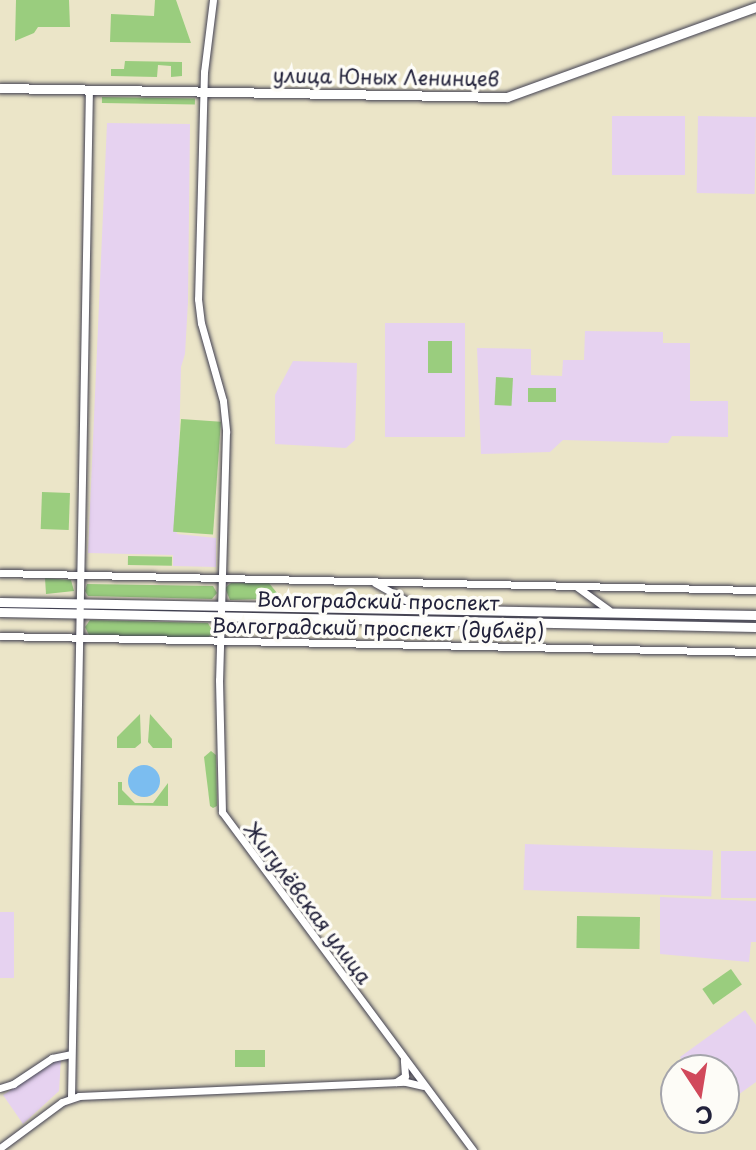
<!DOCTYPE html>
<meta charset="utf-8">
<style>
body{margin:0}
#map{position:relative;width:756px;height:1150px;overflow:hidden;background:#ebe5c8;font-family:"Playpen Sans",sans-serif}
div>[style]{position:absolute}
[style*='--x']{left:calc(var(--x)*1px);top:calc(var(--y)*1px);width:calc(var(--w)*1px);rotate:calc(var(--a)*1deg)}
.built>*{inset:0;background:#e6d2f0;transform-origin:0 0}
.green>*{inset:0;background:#9acd7e;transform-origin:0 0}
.water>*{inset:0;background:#7bbdf0}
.round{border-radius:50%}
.roads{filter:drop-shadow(0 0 2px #403f50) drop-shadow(0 0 2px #403f50)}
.minor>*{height:7px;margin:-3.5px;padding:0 3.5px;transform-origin:3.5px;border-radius:3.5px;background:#fff}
.major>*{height:9px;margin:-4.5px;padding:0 4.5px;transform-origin:4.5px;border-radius:4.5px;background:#fff}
span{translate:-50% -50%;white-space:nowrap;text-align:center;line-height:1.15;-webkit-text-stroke:7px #fdfcf7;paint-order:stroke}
.street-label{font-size:20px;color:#22223b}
.north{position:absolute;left:660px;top:1054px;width:80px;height:80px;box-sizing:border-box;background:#fdfcf7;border:2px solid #a5a5ac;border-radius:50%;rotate:168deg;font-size:22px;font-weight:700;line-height:32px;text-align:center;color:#22223b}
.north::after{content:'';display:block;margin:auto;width:28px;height:36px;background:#d1495b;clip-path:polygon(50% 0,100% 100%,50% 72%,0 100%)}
</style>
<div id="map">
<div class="built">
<i style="left:685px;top:116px;width:59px;height:73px;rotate:90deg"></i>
<i style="left:698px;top:116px;width:58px;height:77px;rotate:1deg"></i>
<i style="clip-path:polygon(107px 123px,190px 124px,188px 302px,185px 354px,181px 367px,177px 534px,216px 538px,216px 567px,173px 566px,173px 555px,88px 553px)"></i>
<i style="left:385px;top:323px;width:80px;height:114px"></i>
<i style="clip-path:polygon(585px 331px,663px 332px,663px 343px,690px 343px,690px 401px,728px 401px,728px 437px,672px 436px,668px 443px,563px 440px,550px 452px,481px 454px,477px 348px,531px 349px,531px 375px,562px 376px,563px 360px,584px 360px)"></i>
<i style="clip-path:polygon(293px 361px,357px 363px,355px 440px,346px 448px,275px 444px,275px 395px)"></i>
<i style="left:525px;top:844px;width:188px;height:46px;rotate:2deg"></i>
<i style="left:721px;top:851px;width:35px;height:47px"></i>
<i style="clip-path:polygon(660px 897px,756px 901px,756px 942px,751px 942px,749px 962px,660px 954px)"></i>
<i style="left:0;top:912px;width:14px;height:66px"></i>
<i style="clip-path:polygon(745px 1010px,756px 1025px,756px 1082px,724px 1105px,724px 1070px,689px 1070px,680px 1057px)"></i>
<i style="clip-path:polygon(61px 1058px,59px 1091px,23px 1124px,3px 1095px)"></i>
</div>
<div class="green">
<i style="clip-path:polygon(16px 0,69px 0,70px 27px,38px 27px,34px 33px,15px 41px)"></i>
<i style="clip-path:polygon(155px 0,176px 0,191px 43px,110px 42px,111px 14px,154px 16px)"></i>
<i style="clip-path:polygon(125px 61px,182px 62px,182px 76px,171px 77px,171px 66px,158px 65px,157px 77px,111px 76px,111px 69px,124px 69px)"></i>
<i style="left:102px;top:97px;width:93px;height:6px;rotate:1deg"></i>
<i style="left:428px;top:341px;width:24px;height:32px"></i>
<i style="left:496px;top:377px;width:17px;height:28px;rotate:3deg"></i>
<i style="left:528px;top:388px;width:28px;height:14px"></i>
<i style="left:181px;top:419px;width:40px;height:113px;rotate:4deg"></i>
<i style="left:42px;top:492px;width:28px;height:37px;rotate:2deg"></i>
<i style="left:128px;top:556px;width:44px;height:9px;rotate:1deg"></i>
<i style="clip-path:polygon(45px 578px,71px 580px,74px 591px,46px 594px)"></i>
<i style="clip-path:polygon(231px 583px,269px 583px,277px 593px,265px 594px,264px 599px,230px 600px,225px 588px)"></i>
<i style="clip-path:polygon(87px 584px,213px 586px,217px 593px,212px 599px,88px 596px,85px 591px)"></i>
<i style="clip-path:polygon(90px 620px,208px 623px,213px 632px,208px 638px,89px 635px,85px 627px)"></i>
<i style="clip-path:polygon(140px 714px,141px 743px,135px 748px,117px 748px,117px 737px)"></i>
<i style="clip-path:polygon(150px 714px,172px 739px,172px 748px,153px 748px,148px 742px)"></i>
<i style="clip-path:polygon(211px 751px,216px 755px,217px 806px,213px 808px,210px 806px,204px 757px)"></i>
<i style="clip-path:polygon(118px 782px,122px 782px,122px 790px,135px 803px,153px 803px,168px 783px,168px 806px,118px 805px)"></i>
<i style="left:577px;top:916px;width:63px;height:32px;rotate:1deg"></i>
<i style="left:731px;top:969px;width:19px;height:35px;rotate:55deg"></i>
<i style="left:265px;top:1050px;width:17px;height:30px;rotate:90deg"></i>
</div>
<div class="water">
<i class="round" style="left:128px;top:765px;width:32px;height:32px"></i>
</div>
<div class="roads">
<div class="minor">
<i style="--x:213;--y:0;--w:73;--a:97.1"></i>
<i style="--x:204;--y:72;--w:227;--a:91.5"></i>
<i style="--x:198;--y:299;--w:24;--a:83"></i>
<i style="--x:201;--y:323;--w:81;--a:74.2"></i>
<i style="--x:223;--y:401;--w:31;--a:84"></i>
<i style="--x:226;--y:432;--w:248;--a:91.6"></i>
<i style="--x:219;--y:680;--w:132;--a:88.7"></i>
<i style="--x:222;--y:812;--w:421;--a:53.4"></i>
<i style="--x:0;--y:573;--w:756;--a:1.29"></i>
<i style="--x:375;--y:583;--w:47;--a:29.3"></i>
<i style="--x:577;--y:587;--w:39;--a:36"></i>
<i style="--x:0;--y:636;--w:756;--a:1.21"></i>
<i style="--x:396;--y:1082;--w:11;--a:-34"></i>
<i style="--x:405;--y:1076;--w:16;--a:-94"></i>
<i style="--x:0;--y:1088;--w:14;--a:-17"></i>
<i style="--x:13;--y:1084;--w:47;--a:-33.7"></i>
<i style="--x:52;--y:1058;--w:19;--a:-12"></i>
<i style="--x:71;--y:1098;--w:1008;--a:-88.98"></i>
<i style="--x:0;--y:1148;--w:77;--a:-36.6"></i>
<i style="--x:62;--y:1102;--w:18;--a:-19"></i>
<i style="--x:79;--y:1096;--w:327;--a:-2.5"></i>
<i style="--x:406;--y:1082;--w:17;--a:13"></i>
</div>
<div class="major">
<i style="--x:0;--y:88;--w:507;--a:1.02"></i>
<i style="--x:507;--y:97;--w:265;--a:-19.9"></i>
<i style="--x:0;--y:602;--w:756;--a:0.99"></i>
<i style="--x:0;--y:612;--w:756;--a:1.14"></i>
</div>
</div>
<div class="street-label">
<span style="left:386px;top:77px;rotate:1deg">улица Юных Ленинцев</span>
<span style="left:378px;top:601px;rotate:1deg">Волгоградский проспект</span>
<span style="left:378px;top:628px;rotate:1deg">Волгоградский проспект (дублёр)</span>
<span style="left:308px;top:903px;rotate:53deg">Жигулёвская улица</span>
</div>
<div class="north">С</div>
</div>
